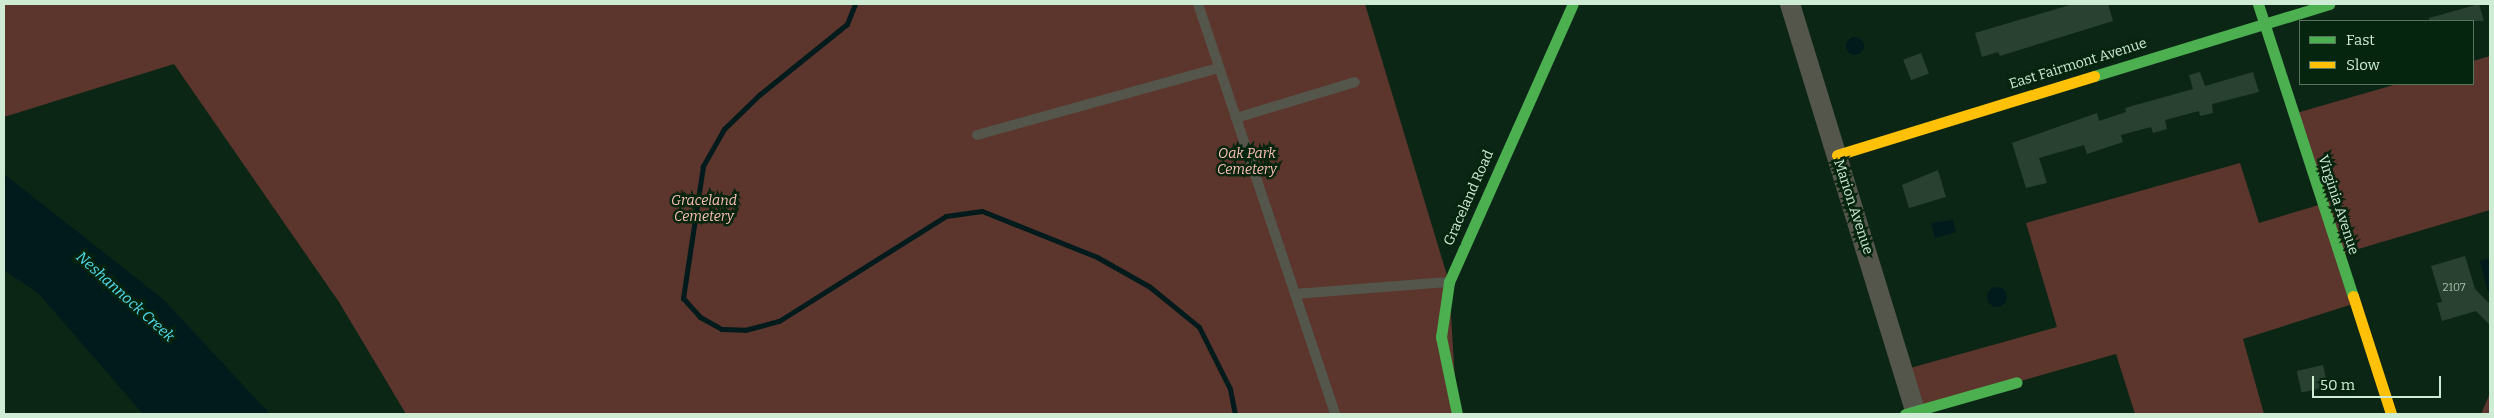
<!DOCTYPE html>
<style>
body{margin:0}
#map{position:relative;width:2494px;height:418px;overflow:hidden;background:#0c2616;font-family:Bitter,serif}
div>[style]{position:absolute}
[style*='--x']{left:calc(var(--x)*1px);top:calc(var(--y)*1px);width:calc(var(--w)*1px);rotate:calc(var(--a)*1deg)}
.green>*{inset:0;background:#5c352c}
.water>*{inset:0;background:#011a1c}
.round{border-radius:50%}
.stream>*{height:5px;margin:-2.5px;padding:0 2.5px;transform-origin:2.5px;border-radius:2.5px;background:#011a1c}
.building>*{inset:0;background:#294131;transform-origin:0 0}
.lane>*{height:10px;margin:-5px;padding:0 5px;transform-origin:5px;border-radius:5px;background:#54554b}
.street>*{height:20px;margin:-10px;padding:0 10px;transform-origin:10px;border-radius:10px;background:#54554b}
.fast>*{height:11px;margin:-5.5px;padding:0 5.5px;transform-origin:5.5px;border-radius:5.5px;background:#4caf50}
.slow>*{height:11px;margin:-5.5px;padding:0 5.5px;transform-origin:5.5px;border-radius:5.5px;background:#ffc107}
span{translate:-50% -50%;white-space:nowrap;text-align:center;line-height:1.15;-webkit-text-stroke:5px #06250f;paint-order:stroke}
.number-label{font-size:11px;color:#a5c1aa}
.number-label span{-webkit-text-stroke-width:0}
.street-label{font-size:14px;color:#ceecd3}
.park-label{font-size:14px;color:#fec0b5;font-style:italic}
.water-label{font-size:15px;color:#53dff5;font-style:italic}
.frame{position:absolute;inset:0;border:5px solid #ceecd3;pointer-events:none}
.legend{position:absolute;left:2299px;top:20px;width:175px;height:65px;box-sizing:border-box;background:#06250f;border:1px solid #56755d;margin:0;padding:6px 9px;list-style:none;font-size:15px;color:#ceecd3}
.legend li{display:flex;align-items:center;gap:10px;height:25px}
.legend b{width:25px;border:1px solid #56755d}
.scale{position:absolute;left:2312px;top:376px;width:129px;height:22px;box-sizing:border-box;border:2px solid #ceecd3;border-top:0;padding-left:6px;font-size:15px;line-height:18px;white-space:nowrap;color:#ceecd3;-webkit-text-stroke:4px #06250f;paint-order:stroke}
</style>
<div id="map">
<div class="green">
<i style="clip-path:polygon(4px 4px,1365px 4px,1449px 282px,1457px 414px,406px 414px,339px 302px,174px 64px,4px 117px)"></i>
<i style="clip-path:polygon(2490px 56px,2490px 210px,2338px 255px,2356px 303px,2243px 339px,2264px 414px,2135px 414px,2116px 354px,1915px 411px,1903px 370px,2057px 327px,2026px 223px,2240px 163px,2259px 223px,2322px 204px,2293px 114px,2397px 84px,2473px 84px,2473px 61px)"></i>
<i style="clip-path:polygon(2490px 393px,2490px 414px,2481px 414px)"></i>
</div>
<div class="water">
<i class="round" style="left:1846px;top:37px;width:18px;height:18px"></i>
<i style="clip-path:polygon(4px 174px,163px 299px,270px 414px,143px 414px,39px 294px,4px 270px)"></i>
<i style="clip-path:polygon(1953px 220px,1956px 232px,1935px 238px,1931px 223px)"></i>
<i style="clip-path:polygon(2490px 258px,2490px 291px,2488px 292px,2480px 261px)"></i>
<i class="round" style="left:1987px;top:287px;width:20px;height:20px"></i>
</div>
<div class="stream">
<i style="--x:855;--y:4;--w:22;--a:112"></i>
<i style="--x:847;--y:24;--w:113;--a:141.1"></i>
<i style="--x:759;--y:95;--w:49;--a:135.8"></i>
<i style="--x:724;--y:129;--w:43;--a:119.6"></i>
<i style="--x:703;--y:166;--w:134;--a:98.6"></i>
<i style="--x:683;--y:298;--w:25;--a:48"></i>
<i style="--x:700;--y:317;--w:25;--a:29"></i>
<i style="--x:722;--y:329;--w:23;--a:2"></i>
<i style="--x:745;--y:330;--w:35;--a:-15"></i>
<i style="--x:779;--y:321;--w:197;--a:-32.2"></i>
<i style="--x:946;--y:216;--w:36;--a:-8"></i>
<i style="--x:982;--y:211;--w:124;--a:21.8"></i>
<i style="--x:1097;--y:257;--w:61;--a:29.5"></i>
<i style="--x:1150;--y:287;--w:63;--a:39.2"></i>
<i style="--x:1199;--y:327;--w:69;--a:63.4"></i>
<i style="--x:1230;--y:389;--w:25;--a:79"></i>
</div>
<div class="building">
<i style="clip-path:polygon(2073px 4px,2108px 4px,2113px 21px,2000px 56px,1998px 52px,1982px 57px,1975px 33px)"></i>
<i style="clip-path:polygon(2479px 4px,2484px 21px,2429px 21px,2429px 18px)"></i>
<i style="left:1921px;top:53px;width:22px;height:19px;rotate:69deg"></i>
<i style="clip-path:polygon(2200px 72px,2205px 86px,2253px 72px,2259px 92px,2212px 104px,2213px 113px,2200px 116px,2199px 111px,2165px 120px,2167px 129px,2153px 133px,2151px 127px,2121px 135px,2123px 142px,2087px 154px,2084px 145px,2039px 158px,2047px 183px,2026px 188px,2012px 143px,2097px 113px,2099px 121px,2126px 112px,2125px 108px,2193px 89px,2189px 75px)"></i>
<i style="clip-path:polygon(1938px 170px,1946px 197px,1909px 208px,1902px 185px)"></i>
<i style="clip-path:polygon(2465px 256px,2475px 289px,2490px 304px,2490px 325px,2476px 311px,2442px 321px,2437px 303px,2442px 302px,2431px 266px)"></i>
<i style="left:2323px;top:365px;width:22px;height:27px;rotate:77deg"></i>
</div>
<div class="lane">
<i style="--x:1198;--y:4;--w:432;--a:71.5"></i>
<i style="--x:1236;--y:118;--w:124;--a:-16.8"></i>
<i style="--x:977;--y:135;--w:251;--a:-15.5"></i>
<i style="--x:1295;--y:294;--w:153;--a:-4.5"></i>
</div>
<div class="street">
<i style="--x:1790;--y:4;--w:426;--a:72.9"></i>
</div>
<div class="fast">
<i style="--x:2258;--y:4;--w:307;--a:72"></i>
<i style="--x:2094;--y:76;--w:246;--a:-17"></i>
<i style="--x:1457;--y:414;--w:79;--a:-101.7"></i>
<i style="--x:1441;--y:337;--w:56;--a:-81.7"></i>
<i style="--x:1449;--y:282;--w:304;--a:-66"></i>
<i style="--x:1905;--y:414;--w:116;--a:-15.9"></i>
</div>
<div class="slow">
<i style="--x:1837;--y:155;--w:269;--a:-17.1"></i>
<i style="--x:2353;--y:296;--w:124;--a:72.1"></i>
</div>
<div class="number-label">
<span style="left:2454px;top:288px">2107</span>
</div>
<div class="street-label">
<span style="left:2078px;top:64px;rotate:-17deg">East Fairmont Avenue</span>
<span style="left:1469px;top:198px;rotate:-66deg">Graceland Road</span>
<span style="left:2338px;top:205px;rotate:72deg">Virginia Avenue</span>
<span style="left:1853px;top:207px;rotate:72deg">Marion Avenue</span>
</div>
<div class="park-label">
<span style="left:1247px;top:162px">Oak Park<br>Cemetery</span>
<span style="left:704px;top:209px">Graceland<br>Cemetery</span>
</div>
<div class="water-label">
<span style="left:125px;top:297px;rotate:42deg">Neshannock Creek</span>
</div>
<div class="frame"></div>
<ul class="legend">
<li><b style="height:6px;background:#4caf50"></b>Fast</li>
<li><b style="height:6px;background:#ffc107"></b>Slow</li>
</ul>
<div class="scale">50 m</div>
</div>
